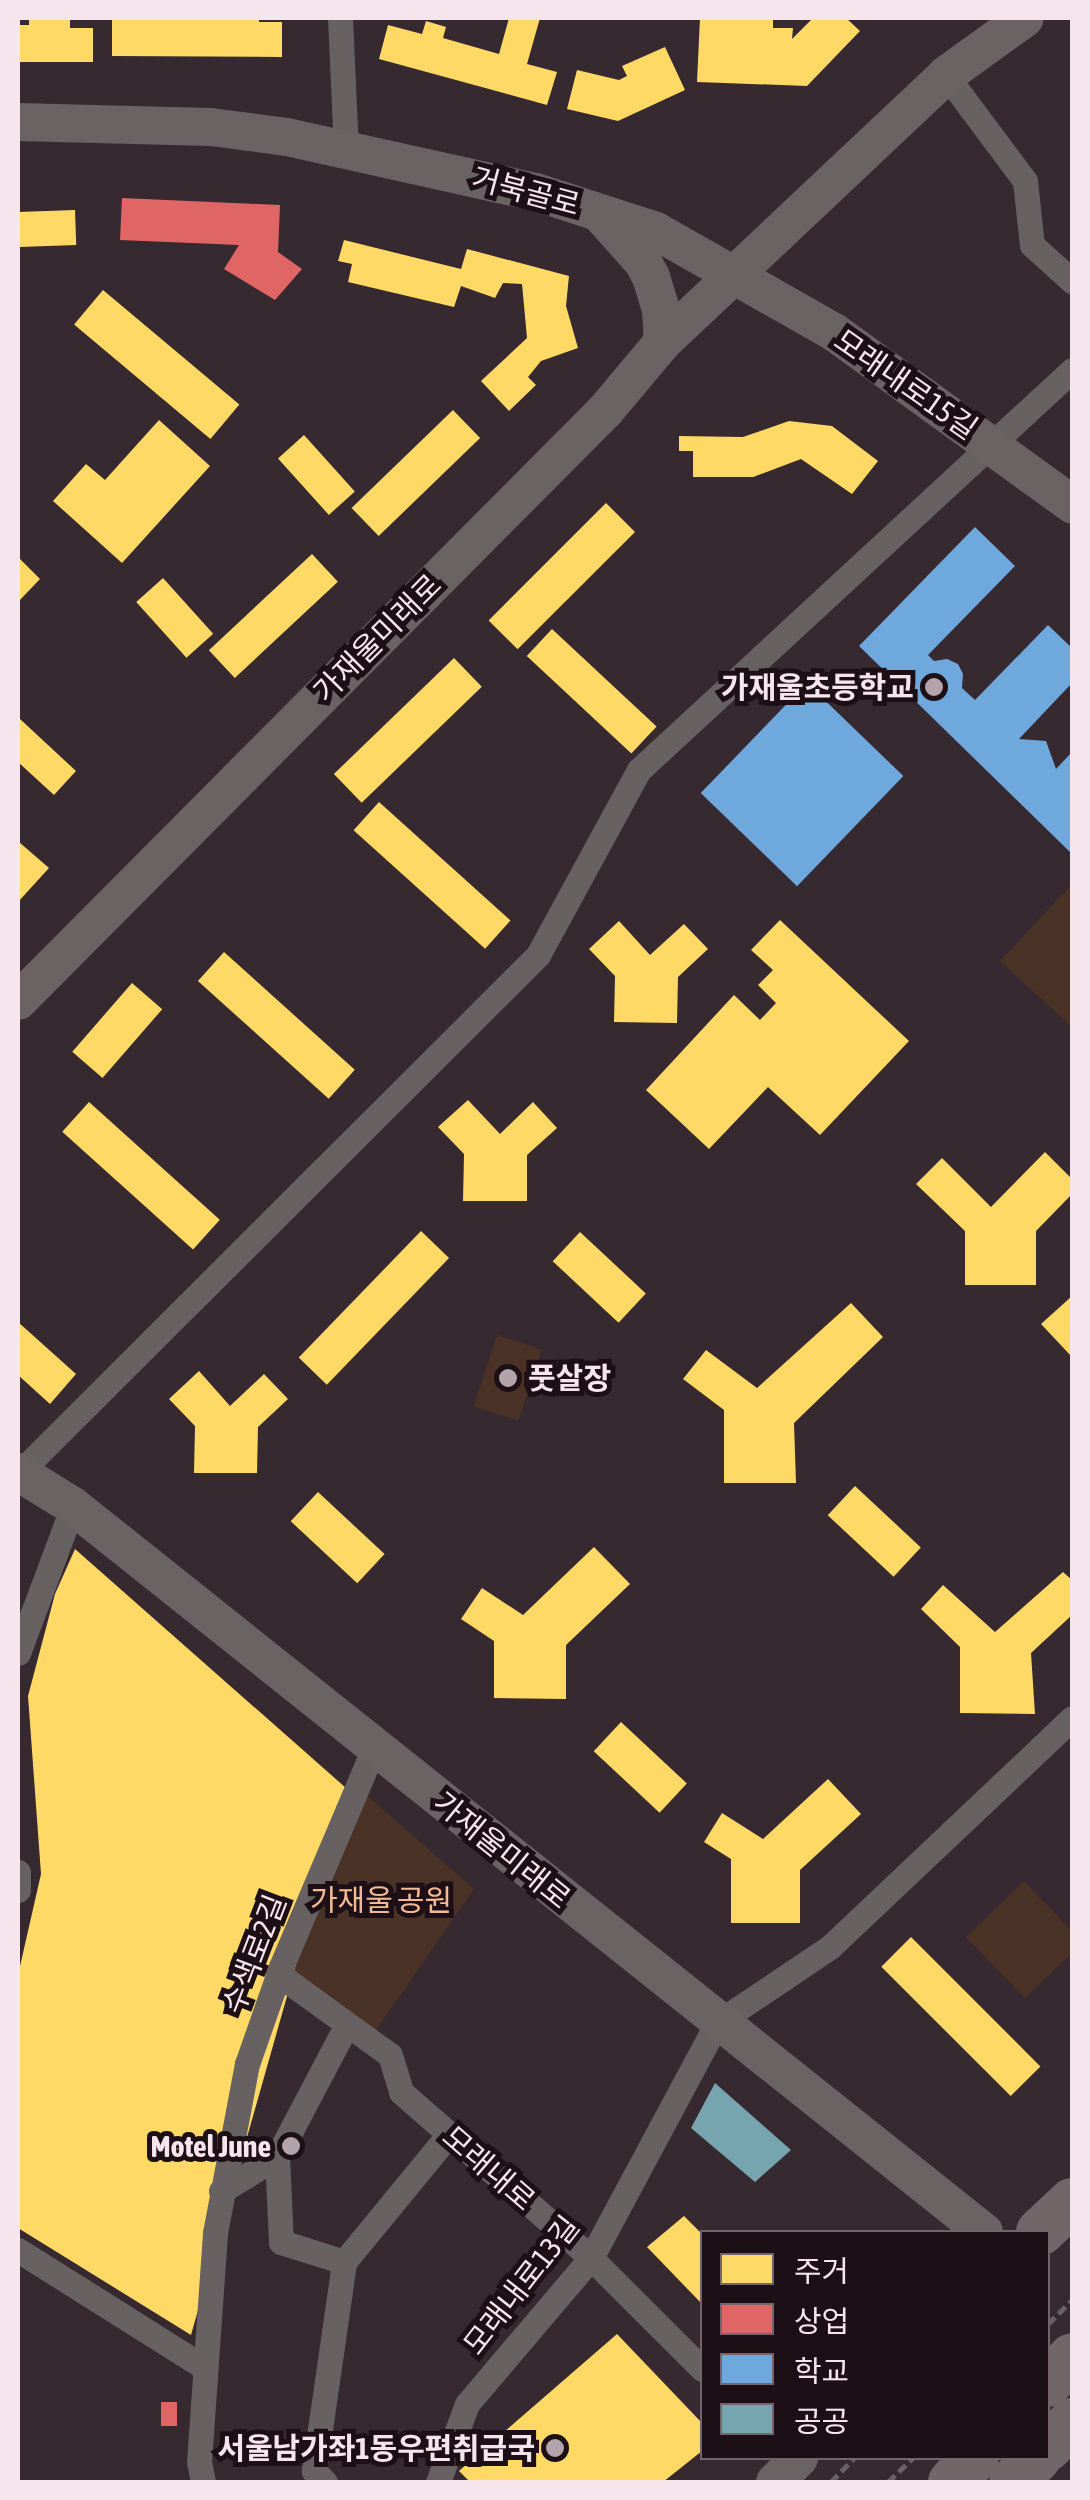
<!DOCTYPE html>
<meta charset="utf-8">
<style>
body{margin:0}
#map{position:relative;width:1090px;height:2500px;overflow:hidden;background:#36292f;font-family:"Asap Condensed","Noto Sans KR",sans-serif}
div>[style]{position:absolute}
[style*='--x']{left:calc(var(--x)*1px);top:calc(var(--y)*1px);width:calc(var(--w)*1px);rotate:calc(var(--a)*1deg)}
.green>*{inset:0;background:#4a3326;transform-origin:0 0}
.homes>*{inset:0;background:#ffd966;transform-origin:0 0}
.shops>*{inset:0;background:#e06666;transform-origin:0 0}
.schools>*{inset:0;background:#6fa8dc;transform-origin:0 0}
.public>*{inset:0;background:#76a5af}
.path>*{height:5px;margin-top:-2.5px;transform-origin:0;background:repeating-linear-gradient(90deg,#686264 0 10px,transparent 0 15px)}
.street>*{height:25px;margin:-12.5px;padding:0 12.5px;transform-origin:12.5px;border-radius:12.5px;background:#676161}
.secondary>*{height:38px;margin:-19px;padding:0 19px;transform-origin:19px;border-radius:19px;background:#6b6263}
.highway>*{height:48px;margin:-24px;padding:0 24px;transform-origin:24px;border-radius:24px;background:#716668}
.dots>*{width:28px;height:28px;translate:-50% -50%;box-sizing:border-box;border:5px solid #1c1016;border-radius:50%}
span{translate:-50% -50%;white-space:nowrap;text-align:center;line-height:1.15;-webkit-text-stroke:10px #1c1016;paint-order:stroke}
.street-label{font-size:30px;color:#f7e5ed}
.poi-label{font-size:30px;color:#f7e5ed;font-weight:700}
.right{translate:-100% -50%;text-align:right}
.left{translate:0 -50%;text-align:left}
.park-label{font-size:30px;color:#f5ba93}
.frame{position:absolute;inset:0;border:20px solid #f7e5ed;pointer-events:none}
.legend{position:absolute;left:700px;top:2230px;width:350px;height:230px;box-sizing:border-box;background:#1c1016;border:2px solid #74656c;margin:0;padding:12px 18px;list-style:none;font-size:30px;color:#f7e5ed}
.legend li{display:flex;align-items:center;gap:20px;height:50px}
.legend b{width:50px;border:2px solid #74656c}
</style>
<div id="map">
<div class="green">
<i style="clip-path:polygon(1072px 884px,1072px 1027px,1000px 961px)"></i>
<i style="left:497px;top:1335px;width:47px;height:75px;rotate:18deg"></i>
<i style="clip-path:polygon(355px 1785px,474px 1889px,369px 2040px,281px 1967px)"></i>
<i style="clip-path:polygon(1024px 1881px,1072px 1931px,1072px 1953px,1025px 1998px,966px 1937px)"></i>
</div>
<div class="homes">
<i style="clip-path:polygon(29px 18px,70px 18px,70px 28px,93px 28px,93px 62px,18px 62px,18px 25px,29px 25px)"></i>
<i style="clip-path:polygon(259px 18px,259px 22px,282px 22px,282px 57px,112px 56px,112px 19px)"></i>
<i style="clip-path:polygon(509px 18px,540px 18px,527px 64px,557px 72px,547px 105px,379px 59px,388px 25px,422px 34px,426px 21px,446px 27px,443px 38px,499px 54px)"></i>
<i style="clip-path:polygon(700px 18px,773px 18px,773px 28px,793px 28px,792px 39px,813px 18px,846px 18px,860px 31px,807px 86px,697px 82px)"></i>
<i style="clip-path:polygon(665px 47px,685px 90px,618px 121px,567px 109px,577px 70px,619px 80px,627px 76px,622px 66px)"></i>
<i style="left:75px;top:210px;width:35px;height:57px;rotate:88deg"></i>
<i style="clip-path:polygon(344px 240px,461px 269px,467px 249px,569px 276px,566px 306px,578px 348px,541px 361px,528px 377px,536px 385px,509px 411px,481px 381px,527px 338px,522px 284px,503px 283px,495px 298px,461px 286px,454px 307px,348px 282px,352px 264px,338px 261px)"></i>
<i style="left:103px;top:290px;width:178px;height:45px;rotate:40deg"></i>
<i style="left:453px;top:410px;width:39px;height:141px;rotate:46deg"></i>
<i style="clip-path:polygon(159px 420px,210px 466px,122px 563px,53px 501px,86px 464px,105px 480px)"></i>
<i style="clip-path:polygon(789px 421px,832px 426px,878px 461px,852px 494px,801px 459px,753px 477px,693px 477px,693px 451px,679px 451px,679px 436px,743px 437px)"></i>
<i style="left:304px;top:435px;width:76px;height:35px;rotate:48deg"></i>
<i style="left:606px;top:503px;width:41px;height:166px;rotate:45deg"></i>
<i style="left:312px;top:554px;width:38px;height:141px;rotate:47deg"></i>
<i style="clip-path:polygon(18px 557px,40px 579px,18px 602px)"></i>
<i style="left:163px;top:578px;width:75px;height:36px;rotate:48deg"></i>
<i style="left:552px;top:629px;width:143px;height:37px;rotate:43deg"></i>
<i style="left:454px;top:658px;width:40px;height:167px;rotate:46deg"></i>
<i style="clip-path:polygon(20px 719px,76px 771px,54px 795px,18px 762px)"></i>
<i style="left:379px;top:802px;width:177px;height:38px;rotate:42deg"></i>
<i style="clip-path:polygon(19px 842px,49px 868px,18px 902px,18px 844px)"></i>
<i style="clip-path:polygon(780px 920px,909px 1041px,820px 1135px,768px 1087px,709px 1149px,646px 1090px,734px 995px,760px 1020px,776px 1003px,758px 985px,773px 970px,751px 950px)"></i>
<i style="clip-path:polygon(619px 921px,650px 955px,684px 924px,708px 949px,678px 977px,677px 1023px,614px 1022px,615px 976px,589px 949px)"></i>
<i style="left:224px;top:952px;width:176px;height:39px;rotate:42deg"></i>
<i style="left:132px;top:983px;width:40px;height:91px;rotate:41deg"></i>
<i style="clip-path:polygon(468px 1100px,500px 1134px,533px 1102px,557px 1128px,527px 1155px,527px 1201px,463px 1201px,464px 1154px,438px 1127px)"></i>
<i style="left:89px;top:1102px;width:176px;height:40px;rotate:42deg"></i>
<i style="clip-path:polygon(1045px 1152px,1072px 1179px,1072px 1194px,1036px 1231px,1036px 1285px,965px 1285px,965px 1231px,916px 1184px,942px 1158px,991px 1207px)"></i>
<i style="left:421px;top:1231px;width:39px;height:176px;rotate:44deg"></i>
<i style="left:580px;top:1232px;width:90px;height:40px;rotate:43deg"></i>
<i style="clip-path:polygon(1071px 1297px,1072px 1299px,1072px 1357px,1041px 1324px)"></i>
<i style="clip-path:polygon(851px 1303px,883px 1337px,794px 1423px,796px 1483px,724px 1483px,724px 1410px,683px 1379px,706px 1350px,757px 1388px)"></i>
<i style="clip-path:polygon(18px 1322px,76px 1374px,50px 1404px,18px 1375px)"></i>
<i style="clip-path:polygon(199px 1371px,230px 1406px,264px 1374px,288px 1399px,258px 1427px,257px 1473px,194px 1473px,195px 1426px,169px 1399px)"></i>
<i style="left:855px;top:1486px;width:90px;height:40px;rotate:43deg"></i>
<i style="left:318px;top:1492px;width:91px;height:40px;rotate:43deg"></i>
<i style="clip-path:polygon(594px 1547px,630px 1584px,566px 1645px,566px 1699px,494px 1698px,494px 1641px,461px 1619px,482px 1588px,523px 1615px)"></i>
<i style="clip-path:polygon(75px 1549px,346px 1788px,191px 2335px,18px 2228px,18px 1975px,41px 1874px,28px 1696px,55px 1594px)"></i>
<i style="clip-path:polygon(1063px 1572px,1072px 1580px,1072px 1615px,1031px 1653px,1035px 1714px,960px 1713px,960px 1647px,921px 1609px,943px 1585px,995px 1632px)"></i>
<i style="left:621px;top:1722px;width:90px;height:40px;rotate:43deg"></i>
<i style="clip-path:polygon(828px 1779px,861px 1814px,800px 1870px,800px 1923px,731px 1923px,731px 1859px,704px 1842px,722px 1813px,763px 1839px)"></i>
<i style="left:911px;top:1937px;width:183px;height:42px;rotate:45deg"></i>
<i style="clip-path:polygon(684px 2216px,702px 2234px,702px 2304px,647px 2247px)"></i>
<i style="clip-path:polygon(617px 2334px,702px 2423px,702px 2451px,663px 2482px,470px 2482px,459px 2471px)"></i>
</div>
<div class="shops">
<i style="clip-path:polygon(122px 198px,280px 205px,278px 252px,302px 269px,275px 300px,224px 269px,239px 245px,120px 240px)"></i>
<i style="left:177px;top:2402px;width:24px;height:16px;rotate:90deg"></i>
</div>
<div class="schools">
<i style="clip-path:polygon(975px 527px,1015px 566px,928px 655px,934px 661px,947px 659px,958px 664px,963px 674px,962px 688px,975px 700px,1048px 625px,1072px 648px,1072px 683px,1019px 739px,1046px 741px,1056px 769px,1072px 752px,1072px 854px,859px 646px)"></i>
<i style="left:807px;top:683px;width:134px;height:153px;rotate:44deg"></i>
</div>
<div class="public">
<i style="clip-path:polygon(715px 2083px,791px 2150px,755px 2182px,691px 2128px)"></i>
</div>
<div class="path">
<i style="--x:1048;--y:2324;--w:34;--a:-45"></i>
<i style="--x:831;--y:2482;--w:33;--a:-46"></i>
<i style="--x:888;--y:2482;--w:35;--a:-44"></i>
</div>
<div class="street">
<i style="--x:340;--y:18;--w:132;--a:87.4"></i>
<i style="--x:946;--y:75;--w:132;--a:53.3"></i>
<i style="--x:1025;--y:181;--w:64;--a:83.8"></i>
<i style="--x:1032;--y:245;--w:54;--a:42"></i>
<i style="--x:19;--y:1473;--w:733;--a:-44.94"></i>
<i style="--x:538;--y:955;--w:211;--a:-61.4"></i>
<i style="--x:639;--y:770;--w:589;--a:-42.73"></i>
<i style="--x:18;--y:1653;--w:157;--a:-69.5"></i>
<i style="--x:18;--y:1872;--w:18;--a:90"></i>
<i style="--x:278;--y:1974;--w:138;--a:35.9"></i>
<i style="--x:390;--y:2055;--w:39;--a:73"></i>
<i style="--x:401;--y:2092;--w:252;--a:41.1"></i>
<i style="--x:591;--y:2258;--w:157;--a:45"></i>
<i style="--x:277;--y:2157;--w:85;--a:87.3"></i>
<i style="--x:281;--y:2242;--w:66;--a:17.6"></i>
<i style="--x:221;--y:2191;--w:66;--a:-31.3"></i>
<i style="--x:277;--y:2157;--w:150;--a:-62.2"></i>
<i style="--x:18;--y:2250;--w:220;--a:32.2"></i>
<i style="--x:203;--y:2482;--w:20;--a:-101"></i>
<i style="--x:199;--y:2462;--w:230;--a:-86"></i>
<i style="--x:215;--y:2233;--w:172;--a:-79.3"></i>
<i style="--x:247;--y:2064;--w:103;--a:-70.7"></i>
<i style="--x:281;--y:1967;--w:238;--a:-67"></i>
<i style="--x:325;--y:2482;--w:16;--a:-135"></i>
<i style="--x:314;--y:2471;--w:211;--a:-81.8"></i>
<i style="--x:344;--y:2262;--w:167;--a:-50.6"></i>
<i style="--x:438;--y:2482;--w:83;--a:-69.6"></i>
<i style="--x:467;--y:2404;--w:192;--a:-49.7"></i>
<i style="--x:591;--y:2258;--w:267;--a:-61.8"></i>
<i style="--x:717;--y:2023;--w:136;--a:-33.9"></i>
<i style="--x:830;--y:1947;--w:333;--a:-43.4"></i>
</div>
<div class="secondary">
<i style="--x:18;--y:122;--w:193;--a:1.5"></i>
<i style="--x:211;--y:127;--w:77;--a:7.5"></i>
<i style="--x:287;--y:137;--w:255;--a:12.5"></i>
<i style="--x:536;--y:192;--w:126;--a:18"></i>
<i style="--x:656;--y:231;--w:205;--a:29.6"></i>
<i style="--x:834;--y:332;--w:294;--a:35.9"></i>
<i style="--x:601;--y:215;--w:63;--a:48.2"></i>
<i style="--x:643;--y:262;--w:17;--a:62"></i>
<i style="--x:651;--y:277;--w:34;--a:73"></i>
<i style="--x:661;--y:309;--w:33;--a:87"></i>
<i style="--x:18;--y:1001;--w:832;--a:-45.15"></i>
<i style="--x:605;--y:411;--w:90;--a:-50"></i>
<i style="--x:663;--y:342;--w:389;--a:-43.3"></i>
<i style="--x:946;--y:75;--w:97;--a:-35.8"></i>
<i style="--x:18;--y:1472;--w:65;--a:31.7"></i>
<i style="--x:73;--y:1506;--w:1165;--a:38.55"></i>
<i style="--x:775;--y:2482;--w:34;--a:-45"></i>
</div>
<div class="highway">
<i style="--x:1040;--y:2232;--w:44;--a:-43.2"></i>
<i style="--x:1048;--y:2383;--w:35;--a:-47"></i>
<i style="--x:1048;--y:2447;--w:35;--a:-46"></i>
<i style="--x:952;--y:2482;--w:33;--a:-47"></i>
<i style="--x:1013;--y:2482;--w:34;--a:-45"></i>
</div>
<div class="dots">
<i style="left:934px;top:687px;background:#b3a3aa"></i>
<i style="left:508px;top:1378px;background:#b3a3aa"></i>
<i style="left:291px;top:2146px;background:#b3a3aa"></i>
<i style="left:555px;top:2448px;background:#b3a3aa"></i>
</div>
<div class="street-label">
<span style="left:526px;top:191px;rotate:15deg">거북골로</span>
<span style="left:906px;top:384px;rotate:35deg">모래내로15길</span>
<span style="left:377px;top:638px;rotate:-45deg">가재울미래로</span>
<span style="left:502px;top:1850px;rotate:39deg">가재울미래로</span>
<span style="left:254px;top:1954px;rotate:-69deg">수색로2길</span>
<span style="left:489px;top:2168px;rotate:41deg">모래내로</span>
<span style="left:521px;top:2285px;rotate:-52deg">모래내로13길</span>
</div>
<div class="poi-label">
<span class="right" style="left:914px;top:687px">가재울초등학교</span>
<span class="left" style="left:528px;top:1378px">풋살장</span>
<span class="right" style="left:271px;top:2146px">Motel June</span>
<span class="right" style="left:535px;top:2448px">서울남가좌1동우편취급국</span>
</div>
<div class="park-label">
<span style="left:381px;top:1900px">가재울 공원</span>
</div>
<div class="frame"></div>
<ul class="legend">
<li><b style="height:28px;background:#ffd966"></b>주거</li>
<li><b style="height:28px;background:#e06666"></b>상업</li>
<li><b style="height:28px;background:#6fa8dc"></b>학교</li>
<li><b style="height:28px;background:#76a5af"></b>공공</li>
</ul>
</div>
